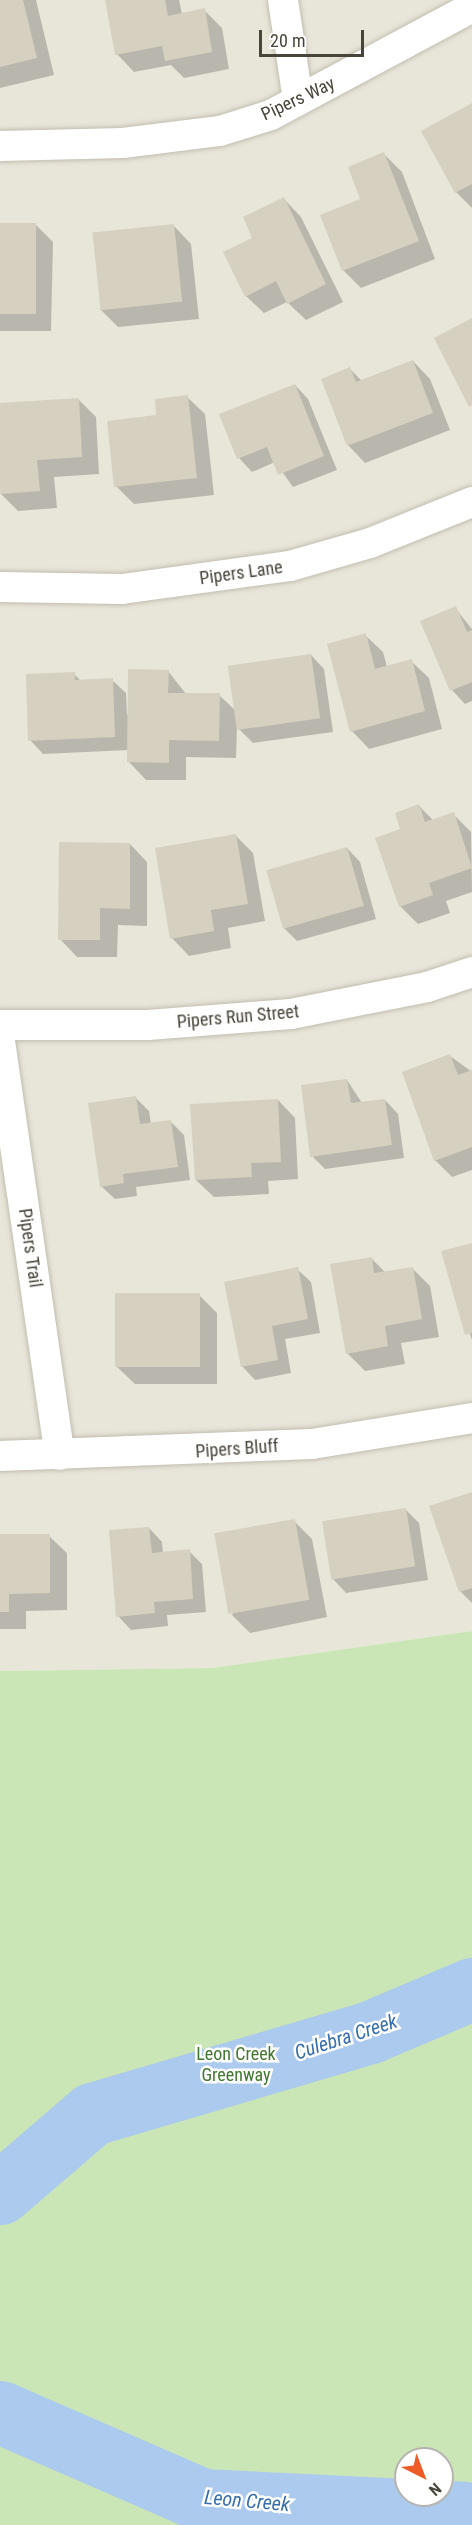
<!DOCTYPE html>
<style>
body{margin:0}
#map{position:relative;width:472px;height:2525px;overflow:hidden;background:#f4f2ea;font-family:"Roboto Condensed",sans-serif}
div>[style]{position:absolute}
[style*='--x']{left:calc(var(--x)*1px);top:calc(var(--y)*1px);width:calc(var(--w)*1px);rotate:calc(var(--a)*1deg)}
.residential>*{inset:0;background:#e8e5d9}
.green>*{inset:0;background:#cae6b6}
.shadow>*{inset:0;background:#0003}
.river>*{height:63px;margin:-31.5px;padding:0 31.5px;transform-origin:31.5px;border-radius:31.5px;background:#abcaed}
.building>*{inset:0;background:#d5d0c0;transform-origin:0 0}
.roads{filter:drop-shadow(0 0 2px #c2beb0) drop-shadow(0 0 2px #c2beb0)}
.street>*{height:30px;margin:-15px;padding:0 15px;transform-origin:15px;border-radius:15px;background:#fff}
span{translate:-50% -50%;white-space:nowrap;text-align:center;line-height:1.15;-webkit-text-stroke:5px #fff;paint-order:stroke}
.street-label{font-size:18px;color:#484439}
.park-label{font-size:18px;color:#41772e}
.water-label{font-size:20px;color:#376eaf;font-style:italic}
.north{position:absolute;left:394px;top:2447px;width:60px;height:60px;box-sizing:border-box;background:#fff;border:2px solid #b6b4b0;border-radius:50%;rotate:138deg;font-size:16px;font-weight:700;line-height:24px;text-align:center;color:#484439}
.north::after{content:'';display:block;margin:auto;width:21px;height:27px;background:#ee5d27;clip-path:polygon(50% 0,100% 100%,50% 72%,0 100%)}
.scale{position:absolute;left:259px;top:30px;width:105px;height:27px;box-sizing:border-box;border:3px solid #484439;border-top:0;padding-left:8px;font-size:18px;line-height:21px;white-space:nowrap;color:#484439;-webkit-text-stroke:4px #fff;paint-order:stroke}
</style>
<div id="map">
<div class="residential">
<i style="clip-path:polygon(0 0,472px 0,472px 1631px,212px 1668px,0 1671px)"></i>
</div>
<div class="green">
<i style="clip-path:polygon(evenodd,472px 1631px,472px 2525px,0 2525px,0 1671px,212px 1668px,472px 1631px,406px 2459px,442px 2459px,442px 2495px,406px 2495px,406px 2459px)"></i>
</div>
<div class="shadow">
<i style="clip-path:polygon(0 0,36px 0,54px 75px,0 88px)"></i>
<i style="clip-path:polygon(106px 0,179px 0,182px 14px,204px 10px,222px 28px,229px 69px,184px 78px,171px 65px,134px 72px,117px 54px)"></i>
<i style="clip-path:polygon(472px 105px,472px 208px,456px 192px)"></i>
<i style="clip-path:polygon(384px 154px,402px 172px,435px 259px,361px 288px,343px 270px)"></i>
<i style="clip-path:polygon(284px 199px,301px 217px,343px 302px,306px 320px,287px 302px,264px 313px,246px 296px,254px 238px)"></i>
<i style="clip-path:polygon(0 224px,36px 225px,53px 242px,51px 331px,0 331px)"></i>
<i style="clip-path:polygon(174px 226px,191px 244px,199px 319px,118px 327px,100px 309px)"></i>
<i style="clip-path:polygon(413px 361px,430px 379px,450px 430px,365px 463px,348px 445px,350px 369px,362px 381px)"></i>
<i style="clip-path:polygon(295px 385px,308px 399px,337px 470px,293px 487px,275px 462px,252px 472px,239px 458px)"></i>
<i style="clip-path:polygon(187px 397px,205px 414px,214px 495px,134px 504px,116px 486px,158px 416px)"></i>
<i style="clip-path:polygon(78px 399px,96px 417px,99px 474px,54px 477px,57px 508px,18px 511px,0 493px,0 405px)"></i>
<i style="clip-path:polygon(455px 608px,472px 629px,472px 701px,465px 704px,452px 690px)"></i>
<i style="clip-path:polygon(365px 635px,383px 652px,387px 667px,411px 661px,429px 678px,442px 729px,369px 749px,352px 731px)"></i>
<i style="clip-path:polygon(311px 655px,324px 669px,333px 732px,253px 743px,237px 727px,236px 758px,186px 757px,186px 780px,146px 780px,129px 762px,129px 750px,43px 754px,30px 740px,74px 674px,81px 681px,112px 680px,126px 693px,127px 715px,168px 671px,186px 694px,219px 695px,237px 712px)"></i>
<i style="clip-path:polygon(419px 806px,434px 821px,453px 814px,471px 832px,472px 892px,446px 901px,450px 913px,418px 924px,400px 906px,402px 830px)"></i>
<i style="clip-path:polygon(235px 835px,253px 853px,265px 921px,228px 928px,231px 948px,189px 956px,172px 938px)"></i>
<i style="clip-path:polygon(130px 844px,147px 862px,147px 926px,118px 925px,117px 957px,77px 957px,60px 939px)"></i>
<i style="clip-path:polygon(347px 848px,360px 862px,376px 919px,297px 941px,284px 928px)"></i>
<i style="clip-path:polygon(450px 1056px,472px 1072px,472px 1170px,452px 1177px,435px 1160px)"></i>
<i style="clip-path:polygon(347px 1080px,362px 1103px,385px 1100px,398px 1114px,404px 1158px,325px 1169px,312px 1156px)"></i>
<i style="clip-path:polygon(136px 1098px,149px 1111px,151px 1124px,171px 1122px,184px 1135px,190px 1180px,136px 1187px,137px 1196px,115px 1199px,101px 1186px)"></i>
<i style="clip-path:polygon(278px 1100px,295px 1118px,298px 1179px,268px 1181px,269px 1194px,214px 1197px,196px 1180px)"></i>
<i style="clip-path:polygon(472px 1244px,472px 1340px,443px 1252px)"></i>
<i style="clip-path:polygon(371px 1258px,386px 1273px,412px 1268px,430px 1286px,439px 1337px,401px 1343px,405px 1364px,365px 1371px,347px 1353px)"></i>
<i style="clip-path:polygon(297px 1269px,311px 1282px,320px 1333px,285px 1339px,291px 1373px,255px 1380px,242px 1366px)"></i>
<i style="clip-path:polygon(199px 1295px,217px 1313px,217px 1384px,135px 1384px,117px 1367px)"></i>
<i style="clip-path:polygon(472px 1493px,472px 1603px,460px 1591px)"></i>
<i style="clip-path:polygon(405px 1509px,419px 1523px,428px 1580px,346px 1593px,333px 1579px)"></i>
<i style="clip-path:polygon(294px 1521px,312px 1539px,327px 1617px,250px 1633px,232px 1615px)"></i>
<i style="clip-path:polygon(149px 1528px,162px 1542px,163px 1553px,189px 1551px,202px 1564px,206px 1612px,167px 1615px,168px 1626px,131px 1630px,118px 1616px)"></i>
<i style="clip-path:polygon(0 1536px,49px 1536px,67px 1553px,67px 1610px,26px 1611px,26px 1629px,0 1629px)"></i>
</div>
<div class="river">
<i style="--x:0;--y:2193;--w:121;--a:-40.7"></i>
<i style="--x:92;--y:2114;--w:290;--a:-16.4"></i>
<i style="--x:370;--y:2032;--w:111;--a:-22.9"></i>
<i style="--x:0;--y:2412;--w:220;--a:23.5"></i>
<i style="--x:202;--y:2500;--w:262;--a:2.8"></i>
<i style="--x:464;--y:2513;--w:11;--a:41"></i>
</div>
<div class="building">
<i style="clip-path:polygon(0 0,23px 0,37px 58px,0 67px)"></i>
<i style="clip-path:polygon(105px 0,165px 0,168px 16px,205px 8px,212px 52px,165px 61px,162px 46px,115px 55px)"></i>
<i style="clip-path:polygon(472px 103px,472px 184px,455px 193px,421px 131px)"></i>
<i style="clip-path:polygon(384px 152px,419px 241px,342px 271px,320px 215px,360px 199px,348px 167px)"></i>
<i style="clip-path:polygon(284px 197px,326px 284px,287px 304px,276px 281px,245px 297px,223px 252px,252px 238px,243px 217px)"></i>
<i style="left:0;top:223px;width:36px;height:91px"></i>
<i style="left:174px;top:224px;width:78px;height:82px;rotate:84deg"></i>
<i style="clip-path:polygon(472px 318px,472px 405px,469px 407px,434px 338px)"></i>
<i style="clip-path:polygon(413px 360px,433px 413px,347px 446px,321px 379px,350px 367px,356px 382px)"></i>
<i style="clip-path:polygon(295px 384px,324px 456px,278px 475px,267px 447px,237px 459px,219px 414px)"></i>
<i style="clip-path:polygon(188px 395px,197px 478px,114px 487px,107px 421px,156px 415px,155px 399px)"></i>
<i style="clip-path:polygon(79px 398px,82px 457px,37px 460px,40px 491px,0 494px,0 403px)"></i>
<i style="clip-path:polygon(456px 606px,467px 632px,472px 630px,472px 682px,450px 691px,420px 621px)"></i>
<i style="clip-path:polygon(366px 633px,375px 669px,412px 659px,425px 711px,350px 732px,327px 644px)"></i>
<i style="left:311px;top:654px;width:65px;height:84px;rotate:82deg"></i>
<i style="clip-path:polygon(128px 669px,169px 670px,168px 693px,220px 693px,219px 741px,169px 740px,169px 763px,127px 762px)"></i>
<i style="clip-path:polygon(75px 672px,75px 680px,113px 678px,115px 737px,28px 741px,26px 674px)"></i>
<i style="clip-path:polygon(419px 804px,425px 822px,454px 812px,472px 868px,429px 883px,433px 895px,399px 907px,375px 838px,400px 829px,395px 813px)"></i>
<i style="clip-path:polygon(236px 834px,248px 904px,211px 910px,214px 931px,170px 939px,155px 848px)"></i>
<i style="clip-path:polygon(59px 842px,130px 843px,130px 909px,100px 908px,100px 940px,58px 940px)"></i>
<i style="left:347px;top:847px;width:61px;height:84px;rotate:74deg"></i>
<i style="clip-path:polygon(450px 1054px,458px 1075px,472px 1070px,472px 1147px,434px 1161px,402px 1072px)"></i>
<i style="clip-path:polygon(347px 1079px,351px 1103px,385px 1099px,392px 1145px,310px 1157px,301px 1085px)"></i>
<i style="clip-path:polygon(136px 1096px,140px 1124px,171px 1120px,178px 1167px,123px 1174px,124px 1183px,100px 1187px,88px 1103px)"></i>
<i style="clip-path:polygon(278px 1099px,281px 1162px,251px 1163px,252px 1177px,195px 1180px,190px 1104px)"></i>
<i style="clip-path:polygon(472px 1243px,472px 1333px,465px 1335px,441px 1251px)"></i>
<i style="clip-path:polygon(372px 1257px,374px 1273px,413px 1267px,422px 1319px,385px 1326px,388px 1346px,346px 1354px,330px 1264px)"></i>
<i style="clip-path:polygon(298px 1267px,308px 1319px,272px 1326px,278px 1360px,241px 1367px,224px 1282px)"></i>
<i style="left:200px;top:1293px;width:74px;height:85px;rotate:90deg"></i>
<i style="clip-path:polygon(472px 1492px,472px 1588px,459px 1592px,429px 1506px)"></i>
<i style="left:406px;top:1508px;width:59px;height:85px;rotate:81deg"></i>
<i style="left:295px;top:1519px;width:82px;height:82px;rotate:80deg"></i>
<i style="clip-path:polygon(149px 1527px,152px 1553px,190px 1549px,193px 1599px,154px 1602px,155px 1613px,116px 1617px,109px 1530px)"></i>
<i style="clip-path:polygon(0 1534px,50px 1534px,50px 1593px,9px 1594px,9px 1612px,0 1612px)"></i>
</div>
<div class="roads">
<div class="street">
<i style="--x:283;--y:0;--w:101;--a:81.5"></i>
<i style="--x:0;--y:146;--w:123;--a:-1.4"></i>
<i style="--x:123;--y:143;--w:98;--a:-7.1"></i>
<i style="--x:220;--y:131;--w:53;--a:-17.4"></i>
<i style="--x:271;--y:115;--w:228;--a:-28.2"></i>
<i style="--x:0;--y:587;--w:122;--a:0.9"></i>
<i style="--x:122;--y:589;--w:170;--a:-7.8"></i>
<i style="--x:290;--y:566;--w:83;--a:-16"></i>
<i style="--x:370;--y:543;--w:110;--a:-21.9"></i>
<i style="--x:0;--y:1025;--w:148;--a:0"></i>
<i style="--x:148;--y:1025;--w:143;--a:-4.4"></i>
<i style="--x:291;--y:1014;--w:139;--a:-11.2"></i>
<i style="--x:427;--y:987;--w:47;--a:-18.4"></i>
<i style="--x:0;--y:1041;--w:418;--a:81.8"></i>
<i style="--x:0;--y:1456;--w:312;--a:-2.2"></i>
<i style="--x:312;--y:1444;--w:162;--a:-9.2"></i>
</div>
</div>
<div class="street-label">
<span style="left:298px;top:99px;rotate:-25deg">Pipers Way</span>
<span style="left:241px;top:573px;rotate:-8deg">Pipers Lane</span>
<span style="left:238px;top:1017px;rotate:-5deg">Pipers Run Street</span>
<span style="left:30px;top:1248px;rotate:82deg">Pipers Trail</span>
<span style="left:237px;top:1449px;rotate:-4deg">Pipers Bluff</span>
</div>
<div class="park-label">
<span style="left:236px;top:2065px">Leon Creek<br>Greenway</span>
</div>
<div class="water-label">
<span style="left:346px;top:2037px;rotate:-18deg">Culebra Creek</span>
<span style="left:247px;top:2501px;rotate:5deg">Leon Creek</span>
</div>
<div class="north">N</div>
<div class="scale">20 m</div>
</div>
